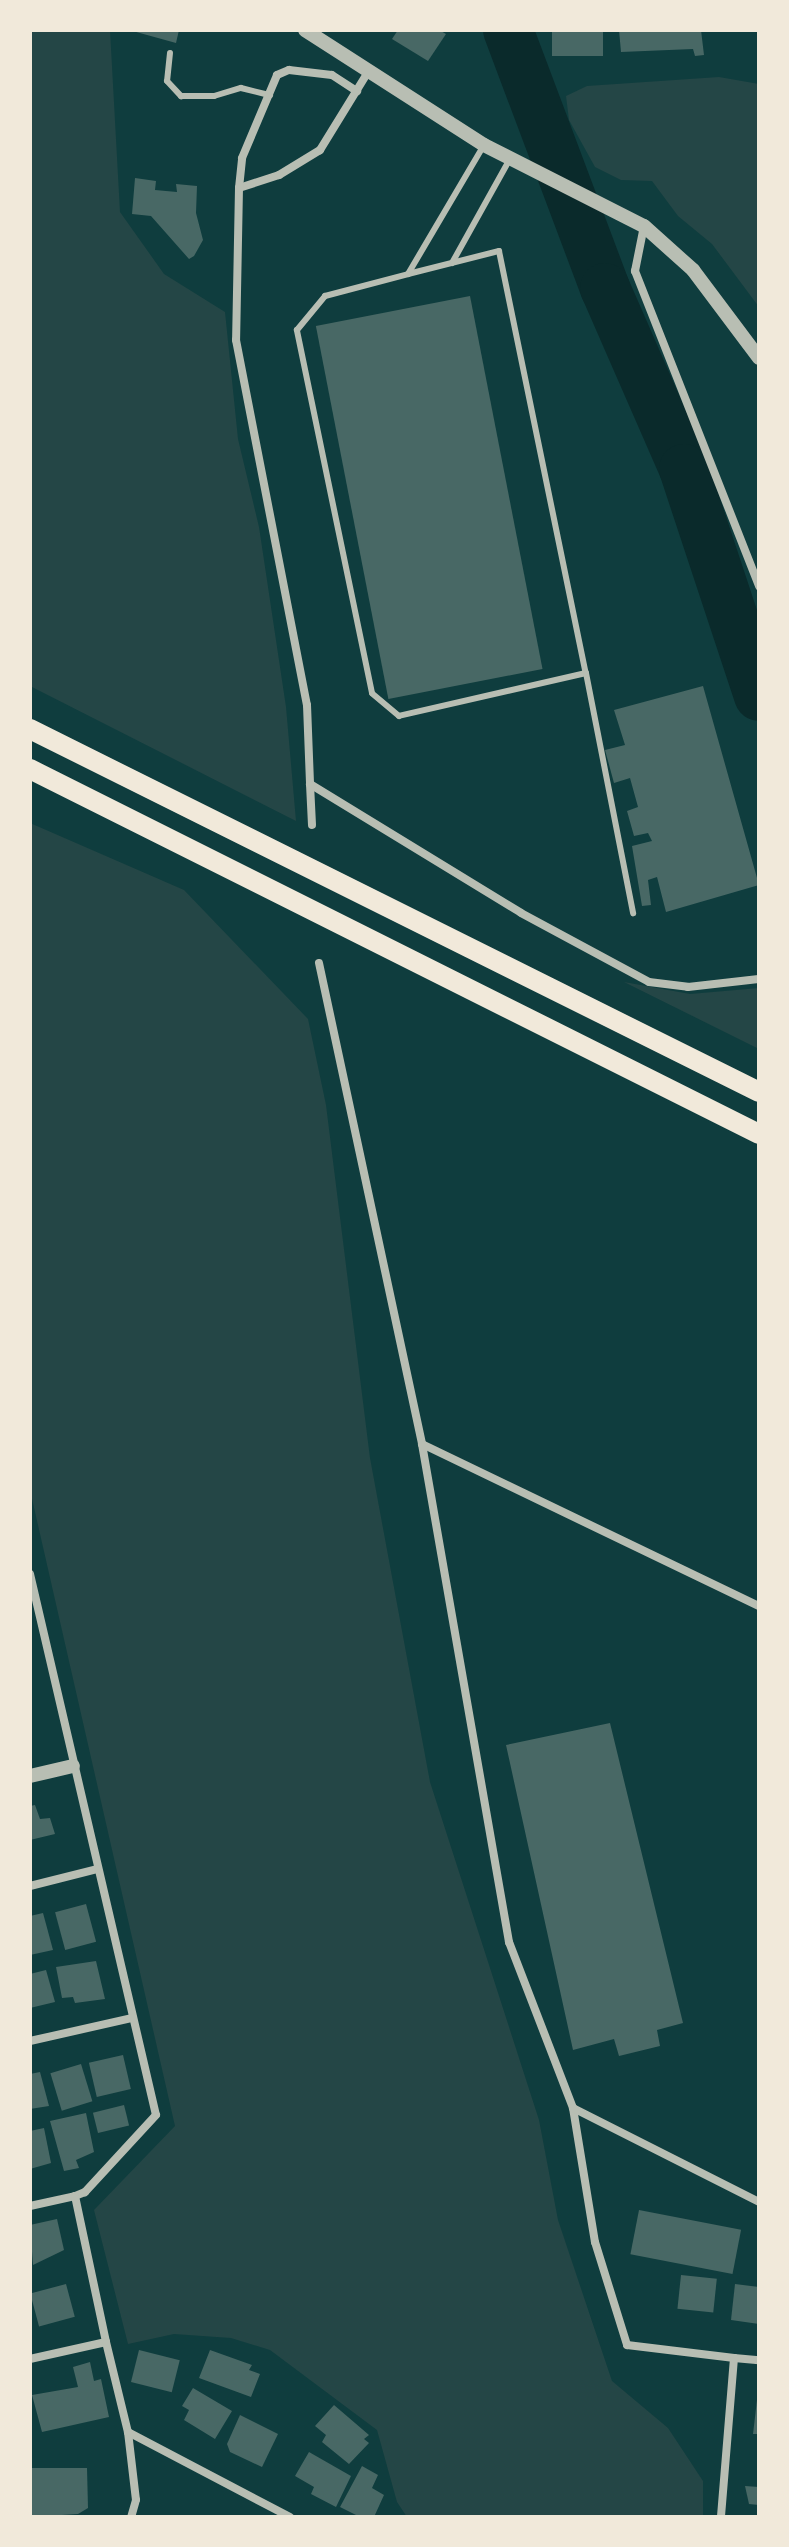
<!DOCTYPE html>
<style>
body{margin:0}
#map{position:relative;width:789px;height:2547px;overflow:hidden;background:#0f3d3e;font-family:"Fira Sans Condensed",sans-serif}
div>[style]{position:absolute}
[style*='--x']{left:calc(var(--x)*1px);top:calc(var(--y)*1px);width:calc(var(--w)*1px);rotate:calc(var(--a)*1deg)}
.green>*{inset:0;background:#244646}
.river>*{height:50px;margin:-25px;padding:0 25px;transform-origin:25px;border-radius:25px;background:#0a2a2b}
.building>*{inset:0;background:#486865;transform-origin:0 0}
.service>*{height:6px;margin:-3px;padding:0 3px;transform-origin:3px;border-radius:3px;background:#b8beb3}
.minor>*{height:8px;margin:-4px;padding:0 4px;transform-origin:4px;border-radius:4px;background:#b8beb3}
.tertiary>*{height:14px;margin:-7px;padding:0 7px;transform-origin:7px;border-radius:7px;background:#b8beb3}
.primary>*{height:20px;margin:-10px;padding:0 10px;transform-origin:10px;border-radius:10px;background:#f1e9da}
span{translate:-50% -50%;white-space:nowrap;text-align:center;line-height:1.15;-webkit-text-stroke:8px #f1e9da;paint-order:stroke}
.frame{position:absolute;inset:0;border:32px solid #f1e9da;pointer-events:none}
</style>
<div id="map">
<div class="green">
<i style="clip-path:polygon(30px 30px,110px 30px,120px 212px,164px 274px,225px 312px,238px 439px,259px 527px,286px 707px,296px 821px,30px 686px)"></i>
<i style="clip-path:polygon(719px 77px,759px 84px,759px 307px,712px 244px,678px 216px,652px 181px,621px 180px,595px 167px,569px 120px,566px 96px,587px 86px)"></i>
<i style="clip-path:polygon(30px 823px,184px 890px,308px 1019px,326px 1105px,370px 1458px,430px 1782px,539px 2120px,558px 2220px,612px 2381px,668px 2428px,703px 2481px,703px 2517px,407px 2517px,397px 2502px,377px 2430px,270px 2350px,231px 2338px,174px 2334px,128px 2344px,94px 2210px,175px 2126px,30px 1490px)"></i>
<i style="clip-path:polygon(624px 982px,690px 994px,759px 988px,759px 1049px)"></i>
</div>
<div class="river">
<i style="--x:508;--y:30;--w:276;--a:69.4"></i>
<i style="--x:605;--y:288;--w:197;--a:66.4"></i>
<i style="--x:684;--y:469;--w:239;--a:71.7"></i>
</div>
<div class="building">
<i style="clip-path:polygon(129px 30px,179px 30px,176px 43px)"></i>
<i style="clip-path:polygon(398px 30px,439px 30px,446px 34px,428px 61px,392px 39px)"></i>
<i style="left:552px;top:30px;width:51px;height:26px"></i>
<i style="clip-path:polygon(619px 30px,701px 30px,704px 55px,695px 56px,693px 49px,621px 52px)"></i>
<i style="clip-path:polygon(135px 178px,156px 181px,155px 190px,177px 192px,176px 184px,197px 186px,196px 213px,203px 240px,194px 256px,189px 259px,151px 216px,132px 214px)"></i>
<i style="left:470px;top:296px;width:380px;height:157px;rotate:79deg"></i>
<i style="clip-path:polygon(703px 686px,759px 885px,666px 912px,657px 877px,648px 880px,651px 905px,642px 906px,632px 846px,652px 841px,648px 833px,634px 836px,627px 811px,638px 807px,630px 778px,614px 783px,605px 750px,625px 745px,614px 710px)"></i>
<i style="clip-path:polygon(610px 1723px,683px 2023px,657px 2030px,660px 2046px,619px 2056px,614px 2039px,573px 2050px,506px 1745px)"></i>
<i style="clip-path:polygon(35px 1805px,40px 1819px,50px 1818px,55px 1834px,30px 1840px,30px 1806px)"></i>
<i style="left:86px;top:1904px;width:39px;height:32px;rotate:75deg"></i>
<i style="clip-path:polygon(43px 1913px,53px 1950px,30px 1955px,30px 1916px)"></i>
<i style="clip-path:polygon(96px 1961px,105px 1999px,75px 2003px,73px 1997px,62px 1998px,56px 1967px)"></i>
<i style="clip-path:polygon(46px 1970px,55px 2002px,30px 2008px,30px 1974px)"></i>
<i style="left:123px;top:2055px;width:35px;height:35px;rotate:77deg"></i>
<i style="left:81px;top:2064px;width:39px;height:32px;rotate:73deg"></i>
<i style="clip-path:polygon(40px 2072px,49px 2106px,30px 2109px,30px 2074px)"></i>
<i style="left:124px;top:2105px;width:21px;height:32px;rotate:76deg"></i>
<i style="clip-path:polygon(86px 2113px,94px 2152px,76px 2160px,79px 2168px,64px 2171px,50px 2121px)"></i>
<i style="clip-path:polygon(44px 2128px,51px 2163px,30px 2169px,30px 2131px)"></i>
<i style="left:639px;top:2210px;width:104px;height:45px;rotate:11deg"></i>
<i style="clip-path:polygon(57px 2219px,64px 2250px,33px 2265px,30px 2225px)"></i>
<i style="left:681px;top:2275px;width:36px;height:34px;rotate:6deg"></i>
<i style="left:66px;top:2284px;width:34px;height:37px;rotate:75deg"></i>
<i style="clip-path:polygon(735px 2284px,759px 2287px,759px 2324px,731px 2320px)"></i>
<i style="left:139px;top:2350px;width:42px;height:33px;rotate:14deg"></i>
<i style="clip-path:polygon(210px 2350px,252px 2365px,249px 2370px,260px 2374px,251px 2397px,199px 2378px)"></i>
<i style="clip-path:polygon(90px 2362px,94px 2381px,101px 2379px,109px 2417px,42px 2432px,32px 2395px,78px 2387px,73px 2367px)"></i>
<i style="clip-path:polygon(193px 2388px,232px 2411px,215px 2439px,184px 2420px,189px 2410px,182px 2406px)"></i>
<i style="clip-path:polygon(757px 2400px,759px 2400px,759px 2434px,753px 2434px)"></i>
<i style="clip-path:polygon(334px 2405px,369px 2435px,364px 2439px,369px 2443px,349px 2464px,322px 2442px,326px 2435px,315px 2426px)"></i>
<i style="clip-path:polygon(240px 2415px,278px 2434px,262px 2467px,230px 2452px,227px 2444px)"></i>
<i style="clip-path:polygon(309px 2452px,351px 2476px,336px 2507px,311px 2494px,314px 2487px,295px 2476px)"></i>
<i style="clip-path:polygon(362px 2466px,378px 2475px,372px 2488px,384px 2495px,374px 2517px,360px 2517px,340px 2507px)"></i>
<i style="clip-path:polygon(30px 2468px,87px 2468px,88px 2508px,78px 2514px,30px 2517px)"></i>
<i style="clip-path:polygon(745px 2486px,759px 2487px,759px 2505px,749px 2504px)"></i>
</div>
<div class="service">
<i style="--x:170;--y:53;--w:28;--a:96"></i>
<i style="--x:167;--y:81;--w:21;--a:47"></i>
<i style="--x:181;--y:96;--w:33;--a:0"></i>
<i style="--x:214;--y:96;--w:28;--a:-17"></i>
<i style="--x:241;--y:88;--w:30;--a:14"></i>
<i style="--x:452;--y:263;--w:119;--a:-60.9"></i>
<i style="--x:408;--y:274;--w:94;--a:-14.2"></i>
<i style="--x:499;--y:251;--w:431;--a:78.4"></i>
<i style="--x:586;--y:673;--w:192;--a:167.1"></i>
<i style="--x:399;--y:716;--w:35;--a:-140"></i>
<i style="--x:372;--y:693;--w:371;--a:-101.7"></i>
<i style="--x:297;--y:330;--w:44;--a:-50.5"></i>
<i style="--x:325;--y:296;--w:86;--a:-14.8"></i>
<i style="--x:408;--y:274;--w:150;--a:-59.5"></i>
<i style="--x:586;--y:673;--w:245;--a:78.9"></i>
</div>
<div class="minor">
<i style="--x:368;--y:72;--w:92;--a:121.6"></i>
<i style="--x:320;--y:150;--w:48;--a:148.6"></i>
<i style="--x:279;--y:175;--w:42;--a:162"></i>
<i style="--x:239;--y:188;--w:152;--a:91.1"></i>
<i style="--x:236;--y:340;--w:372;--a:79"></i>
<i style="--x:307;--y:705;--w:79;--a:87.8"></i>
<i style="--x:310;--y:784;--w:247;--a:31.4"></i>
<i style="--x:521;--y:913;--w:145;--a:28.3"></i>
<i style="--x:649;--y:982;--w:39;--a:7"></i>
<i style="--x:688;--y:987;--w:71;--a:-6.4"></i>
<i style="--x:239;--y:188;--w:30;--a:-84"></i>
<i style="--x:242;--y:158;--w:90;--a:-67.1"></i>
<i style="--x:277;--y:75;--w:13;--a:-23"></i>
<i style="--x:289;--y:70;--w:43;--a:6.6"></i>
<i style="--x:332;--y:75;--w:30;--a:33"></i>
<i style="--x:644;--y:226;--w:46;--a:101.3"></i>
<i style="--x:635;--y:271;--w:339;--a:68.5"></i>
<i style="--x:310;--y:784;--w:41;--a:87.2"></i>
<i style="--x:319;--y:963;--w:492;--a:77.9"></i>
<i style="--x:422;--y:1444;--w:506;--a:80.09"></i>
<i style="--x:509;--y:1942;--w:178;--a:68.9"></i>
<i style="--x:573;--y:2108;--w:136;--a:80.7"></i>
<i style="--x:595;--y:2242;--w:108;--a:72.7"></i>
<i style="--x:627;--y:2345;--w:108;--a:6.9"></i>
<i style="--x:734;--y:2358;--w:160;--a:94.7"></i>
<i style="--x:422;--y:1444;--w:374;--a:25.7"></i>
<i style="--x:30;--y:1574;--w:555;--a:76.89"></i>
<i style="--x:156;--y:2115;--w:105;--a:132.7"></i>
<i style="--x:85;--y:2192;--w:11;--a:158"></i>
<i style="--x:75;--y:2196;--w:149;--a:78"></i>
<i style="--x:106;--y:2342;--w:78;--a:167.4"></i>
<i style="--x:30;--y:1886;--w:69;--a:-14.2"></i>
<i style="--x:30;--y:2041;--w:105;--a:-12.7"></i>
<i style="--x:573;--y:2108;--w:208;--a:26.8"></i>
<i style="--x:30;--y:2206;--w:46;--a:-12.5"></i>
<i style="--x:106;--y:2342;--w:93;--a:76.3"></i>
<i style="--x:128;--y:2432;--w:68;--a:83.3"></i>
<i style="--x:136;--y:2500;--w:18;--a:106"></i>
<i style="--x:734;--y:2358;--w:25;--a:5"></i>
<i style="--x:128;--y:2432;--w:183;--a:27.7"></i>
</div>
<div class="tertiary">
<i style="--x:305;--y:30;--w:213;--a:32.7"></i>
<i style="--x:484;--y:145;--w:179;--a:26.9"></i>
<i style="--x:644;--y:226;--w:66;--a:41.9"></i>
<i style="--x:693;--y:270;--w:110;--a:53.1"></i>
<i style="--x:30;--y:1776;--w:44;--a:-13.1"></i>
</div>
<div class="primary">
<i style="--x:30;--y:729;--w:814;--a:26.47"></i>
<i style="--x:30;--y:769;--w:815;--a:26.6"></i>
</div>
<div class="frame"></div>
</div>
